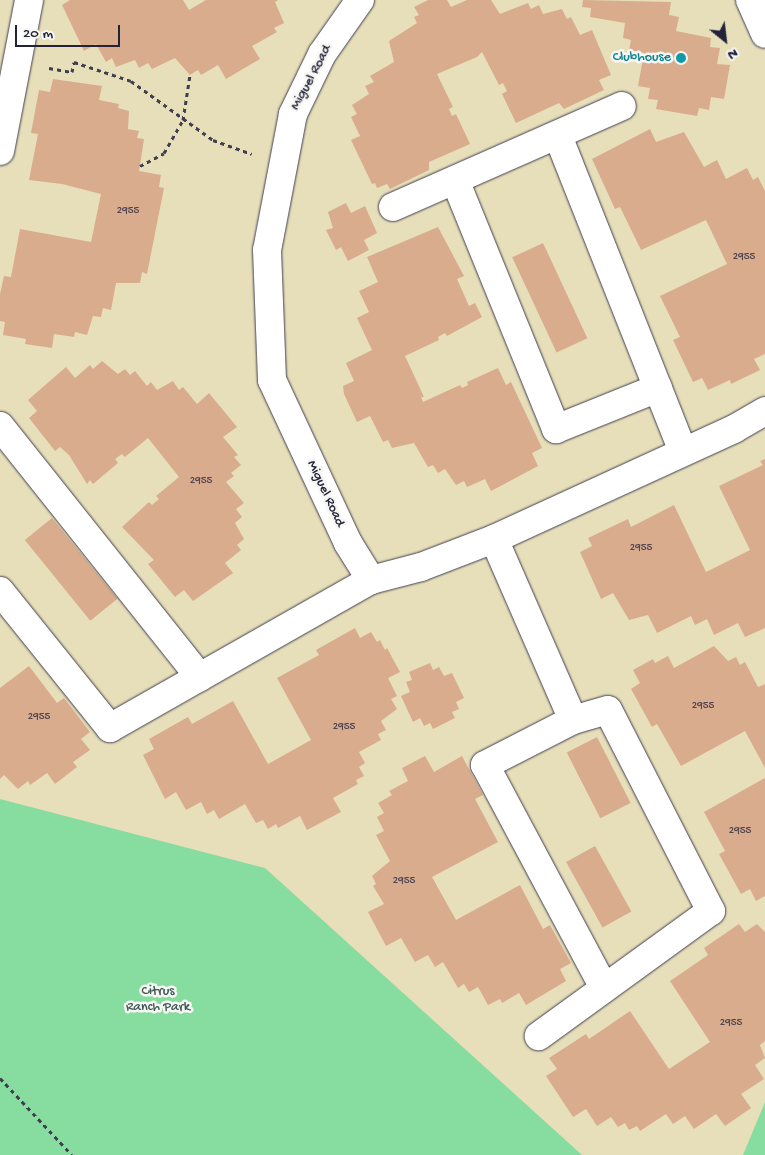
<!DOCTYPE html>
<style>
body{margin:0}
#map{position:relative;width:765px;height:1155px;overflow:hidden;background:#e7dfba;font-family:"Gochi Hand",sans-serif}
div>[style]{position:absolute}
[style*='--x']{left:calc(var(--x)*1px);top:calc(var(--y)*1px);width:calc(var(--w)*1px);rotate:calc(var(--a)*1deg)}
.green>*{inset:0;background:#87dc9f}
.building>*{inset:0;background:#d9ac8e;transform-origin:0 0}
.path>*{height:3px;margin-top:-1.5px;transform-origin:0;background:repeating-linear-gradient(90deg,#403e4e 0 4px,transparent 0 8px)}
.roads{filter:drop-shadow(0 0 1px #403e4e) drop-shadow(0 0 1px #403e4e)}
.minor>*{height:28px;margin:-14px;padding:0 14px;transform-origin:14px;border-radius:14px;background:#fff}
.dots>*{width:14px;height:14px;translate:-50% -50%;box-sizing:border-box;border:2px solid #f6f6f2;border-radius:50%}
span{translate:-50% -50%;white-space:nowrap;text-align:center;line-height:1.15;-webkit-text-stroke:5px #f6f6f2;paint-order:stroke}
.number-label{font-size:11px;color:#504450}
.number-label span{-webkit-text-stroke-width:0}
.culture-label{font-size:14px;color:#0d838f}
.right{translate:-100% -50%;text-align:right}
.street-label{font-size:14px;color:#22223b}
.park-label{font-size:14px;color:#405a59}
.north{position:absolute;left:700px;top:15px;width:50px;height:50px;-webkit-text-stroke:4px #f6f6f2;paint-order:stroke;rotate:151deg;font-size:14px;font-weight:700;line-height:20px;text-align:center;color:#22223b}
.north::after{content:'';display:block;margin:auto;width:18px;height:22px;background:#22223b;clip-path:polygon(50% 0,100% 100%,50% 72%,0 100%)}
.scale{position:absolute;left:15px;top:25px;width:105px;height:22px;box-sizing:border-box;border:2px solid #22223b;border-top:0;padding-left:6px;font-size:15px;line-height:18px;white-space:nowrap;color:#22223b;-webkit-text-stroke:4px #f6f6f2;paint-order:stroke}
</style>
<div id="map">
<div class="green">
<i style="clip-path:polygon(0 799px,265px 868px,582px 1155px,0 1155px)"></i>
<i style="clip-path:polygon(765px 1102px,765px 1155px,743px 1155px)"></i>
</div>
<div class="building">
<i style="clip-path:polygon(70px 0,183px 0,189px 10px,206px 0,278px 0,275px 2px,284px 23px,274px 28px,277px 32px,252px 46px,260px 59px,226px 79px,218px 65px,201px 75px,198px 70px,190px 75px,175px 58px,152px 69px,148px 63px,139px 68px,135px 60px,116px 67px,112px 58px,106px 62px,96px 44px,84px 51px,62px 5px)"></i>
<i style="clip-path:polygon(428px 0,447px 0,451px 7px,467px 0,491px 0,500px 14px,528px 3px,531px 9px,539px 5px,543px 14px,562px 9px,567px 19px,571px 17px,580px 35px,592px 30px,611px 75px,599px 80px,604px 90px,564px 109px,559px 103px,516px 123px,502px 94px,507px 91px,503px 83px,499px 85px,482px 52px,477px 57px,437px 74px,453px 107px,449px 109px,452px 116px,456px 114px,470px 144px,429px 162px,429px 170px,390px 189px,387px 184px,377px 188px,375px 183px,372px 184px,351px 140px,360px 136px,351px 117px,357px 114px,352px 105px,369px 94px,365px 86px,374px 82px,370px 76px,394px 62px,389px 41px,417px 23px,414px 17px,419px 15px,414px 7px)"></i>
<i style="clip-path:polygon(583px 0,671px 2px,669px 15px,679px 17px,676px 31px,711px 38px,710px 47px,720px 48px,717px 64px,730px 65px,724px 99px,711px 97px,709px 110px,699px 108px,697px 116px,656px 109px,658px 100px,648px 99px,650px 88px,638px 86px,644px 53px,629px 50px,631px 40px,623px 38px,625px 23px,590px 17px,591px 8px,582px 7px)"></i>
<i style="clip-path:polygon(53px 79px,102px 86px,99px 100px,119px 104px,118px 108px,129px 111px,128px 129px,139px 131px,137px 138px,144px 139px,139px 171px,161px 175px,159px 187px,164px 188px,147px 274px,142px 272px,140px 283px,116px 283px,111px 310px,103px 308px,101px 317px,93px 316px,87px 335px,75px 332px,74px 337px,54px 334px,52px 348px,25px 344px,26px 339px,3px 335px,5px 322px,0 321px,0 294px,4px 276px,11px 277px,20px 229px,91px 242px,101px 194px,62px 184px,29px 180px,38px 134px,31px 133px,39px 90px,50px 92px)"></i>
<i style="clip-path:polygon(650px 129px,656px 142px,684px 132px,704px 167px,717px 160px,726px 179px,747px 168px,753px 180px,758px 177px,765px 191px,765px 354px,754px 359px,760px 370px,731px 384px,730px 380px,708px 390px,702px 378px,693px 382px,673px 340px,680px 337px,660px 296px,727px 264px,706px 220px,641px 250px,620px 207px,615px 209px,592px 159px)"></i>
<i style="clip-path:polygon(346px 203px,351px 213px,365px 206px,377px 233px,364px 240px,369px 250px,348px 261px,341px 247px,336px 250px,326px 230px,333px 228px,328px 212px)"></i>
<i style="clip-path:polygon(438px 227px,464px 276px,457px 279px,469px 306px,475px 303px,482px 317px,447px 336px,445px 333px,438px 337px,439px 340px,405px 356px,424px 397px,421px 397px,423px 402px,460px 385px,462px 388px,468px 385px,467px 382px,498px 368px,506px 385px,511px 382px,542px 448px,532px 453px,538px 466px,491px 491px,485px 479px,467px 487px,464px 481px,456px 485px,445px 469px,438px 473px,433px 465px,428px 467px,414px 443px,392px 448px,388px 440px,383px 442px,370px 416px,357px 422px,344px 394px,343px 386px,354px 381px,346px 363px,372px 350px,357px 318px,369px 312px,359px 291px,378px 282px,367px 257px)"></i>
<i style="left:543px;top:243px;width:105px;height:34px;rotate:65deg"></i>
<i style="clip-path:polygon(102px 361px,118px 374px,125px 369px,130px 375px,135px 371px,147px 386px,151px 382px,157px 390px,173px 381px,179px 390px,183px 387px,197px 404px,209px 393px,237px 427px,223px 437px,238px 455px,234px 457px,241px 465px,231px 473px,234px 476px,226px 482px,244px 503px,236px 509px,242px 517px,235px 523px,244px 539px,237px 545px,241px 550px,225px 563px,233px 573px,193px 601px,184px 590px,175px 597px,148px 564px,154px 560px,122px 527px,149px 502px,152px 505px,159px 499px,156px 496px,179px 477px,148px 438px,125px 457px,122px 454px,115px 459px,118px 463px,93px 484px,90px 480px,87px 484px,69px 455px,60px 447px,55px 451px,29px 418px,37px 411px,28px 400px,66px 367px,75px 378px,90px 365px,93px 369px)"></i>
<i style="clip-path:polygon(765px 459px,765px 628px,745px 637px,738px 623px,714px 635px,707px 619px,695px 625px,691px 616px,657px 633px,648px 615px,629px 620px,613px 593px,601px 599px,580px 552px,592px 546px,588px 538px,628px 519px,631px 527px,674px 505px,706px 572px,750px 550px,719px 486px,763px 465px,760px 461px)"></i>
<i style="left:52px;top:518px;width:104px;height:35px;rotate:51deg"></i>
<i style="clip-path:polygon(355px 628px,360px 638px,371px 632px,377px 642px,380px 640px,385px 650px,387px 648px,400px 672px,388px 678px,397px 696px,391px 699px,397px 709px,381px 721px,386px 730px,378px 734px,381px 740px,359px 752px,365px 763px,359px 767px,364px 776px,356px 780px,358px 784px,333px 798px,341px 812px,307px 830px,300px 816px,278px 828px,276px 824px,268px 829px,263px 820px,256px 823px,245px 804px,219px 819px,214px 810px,207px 814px,201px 802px,186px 810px,176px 792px,165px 799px,143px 755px,154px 749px,149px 739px,188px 717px,192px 724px,233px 701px,268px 764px,311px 740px,277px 678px,319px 655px,316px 650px)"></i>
<i style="clip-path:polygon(714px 646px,728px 661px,736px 657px,740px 665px,745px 662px,758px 687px,765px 684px,765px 768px,745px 731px,681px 766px,657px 724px,652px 727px,631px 689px,640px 683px,633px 670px,653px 659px,655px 663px,668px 656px,674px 668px)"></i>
<i style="clip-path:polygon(430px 663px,433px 670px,439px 667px,444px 676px,452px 673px,464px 698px,456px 702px,459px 709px,452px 712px,455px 718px,433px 729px,430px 723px,424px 726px,420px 718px,413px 722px,401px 696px,410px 692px,406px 682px,412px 680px,409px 672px)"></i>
<i style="clip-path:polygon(29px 666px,57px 703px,64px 698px,90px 732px,81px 739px,90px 750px,73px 762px,77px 767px,55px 784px,47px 773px,30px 785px,28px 781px,18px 789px,4px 775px,0 779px,0 688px)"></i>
<i style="left:597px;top:737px;width:74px;height:34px;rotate:63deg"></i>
<i style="clip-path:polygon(425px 756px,434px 772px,462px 756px,483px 795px,475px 799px,498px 842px,432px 877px,456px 920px,520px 885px,543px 929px,550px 925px,571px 963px,560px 969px,566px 981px,526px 1005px,519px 993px,502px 1003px,500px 999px,488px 1005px,478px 987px,469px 992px,464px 984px,458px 988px,443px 962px,435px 967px,428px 955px,415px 962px,401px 938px,386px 946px,368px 912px,384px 904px,373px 886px,376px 884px,372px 876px,390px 861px,376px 835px,384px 831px,377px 817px,384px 813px,378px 803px,392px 795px,389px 791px,408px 781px,402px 768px)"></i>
<i style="clip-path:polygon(765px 778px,765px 896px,756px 901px,750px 889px,741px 894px,719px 854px,725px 851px,704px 812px)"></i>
<i style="left:595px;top:846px;width:75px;height:33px;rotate:61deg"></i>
<i style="clip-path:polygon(739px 924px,745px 932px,757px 924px,765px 932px,765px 1041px,760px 1045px,765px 1058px,755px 1065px,764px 1079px,741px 1094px,751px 1108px,725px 1126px,716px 1114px,694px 1129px,685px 1116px,673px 1124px,666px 1114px,640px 1131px,637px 1126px,629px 1130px,625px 1123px,618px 1127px,611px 1117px,597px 1126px,586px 1109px,573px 1117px,546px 1076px,557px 1069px,549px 1058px,586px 1034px,589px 1039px,630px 1011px,669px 1069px,710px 1042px,670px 981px,708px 955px,704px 948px)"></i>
</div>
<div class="path">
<i style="--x:49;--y:68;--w:23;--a:10"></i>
<i style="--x:72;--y:72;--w:10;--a:-79"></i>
<i style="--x:74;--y:62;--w:60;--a:18.4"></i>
<i style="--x:131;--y:81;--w:101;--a:35.7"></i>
<i style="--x:213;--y:140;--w:41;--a:19.7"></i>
<i style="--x:140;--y:166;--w:27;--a:-28"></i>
<i style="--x:164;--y:153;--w:38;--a:-60"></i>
<i style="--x:183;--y:120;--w:46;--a:-81.2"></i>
<i style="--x:0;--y:1078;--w:105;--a:46.9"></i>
</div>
<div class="roads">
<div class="minor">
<i style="--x:360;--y:0;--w:66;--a:125.1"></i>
<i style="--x:322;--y:54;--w:67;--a:115.8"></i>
<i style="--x:293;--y:114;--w:138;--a:100.8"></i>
<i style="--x:267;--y:250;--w:130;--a:87.8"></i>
<i style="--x:272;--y:380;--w:180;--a:65"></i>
<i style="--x:348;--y:543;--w:44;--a:58.1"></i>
<i style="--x:371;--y:580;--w:52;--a:-14.6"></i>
<i style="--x:421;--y:567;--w:78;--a:-21"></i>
<i style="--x:494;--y:539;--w:264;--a:-24.6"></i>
<i style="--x:734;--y:429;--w:36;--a:-30"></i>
<i style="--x:750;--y:0;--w:37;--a:66"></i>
<i style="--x:558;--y:136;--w:339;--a:68.4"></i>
<i style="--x:0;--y:151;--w:154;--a:-79.1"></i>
<i style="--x:455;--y:180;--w:269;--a:67.9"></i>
<i style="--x:556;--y:429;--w:110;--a:-21.9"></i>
<i style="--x:393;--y:207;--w:250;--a:-23.8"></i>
<i style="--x:0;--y:426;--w:321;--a:51.5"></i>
<i style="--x:494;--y:539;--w:197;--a:66.4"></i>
<i style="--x:573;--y:720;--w:36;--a:-16"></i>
<i style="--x:608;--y:710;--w:226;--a:62.9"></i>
<i style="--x:711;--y:911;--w:213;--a:144"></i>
<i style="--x:0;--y:591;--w:176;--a:51.2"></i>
<i style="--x:110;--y:728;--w:300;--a:-29.6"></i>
<i style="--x:573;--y:720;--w:99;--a:152.9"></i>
<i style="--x:485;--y:765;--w:253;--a:61.9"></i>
</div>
</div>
<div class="dots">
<i style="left:681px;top:58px;background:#0f9aa8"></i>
</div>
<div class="number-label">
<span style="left:128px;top:211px">2955</span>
<span style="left:744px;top:257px">2955</span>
<span style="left:201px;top:481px">2955</span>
<span style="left:641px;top:548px">2955</span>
<span style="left:703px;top:706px">2955</span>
<span style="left:39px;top:717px">2955</span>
<span style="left:344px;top:727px">2955</span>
<span style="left:740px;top:831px">2955</span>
<span style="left:404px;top:881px">2955</span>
<span style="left:731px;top:1023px">2955</span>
</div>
<div class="culture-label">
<span class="right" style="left:671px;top:58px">Clubhouse</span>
</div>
<div class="street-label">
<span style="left:312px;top:78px;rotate:-62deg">Miguel Road</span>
<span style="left:325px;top:494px;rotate:65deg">Miguel Road</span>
</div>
<div class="park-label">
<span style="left:158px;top:1000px">Citrus<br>Ranch Park</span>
</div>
<div class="north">N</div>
<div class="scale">20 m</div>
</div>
